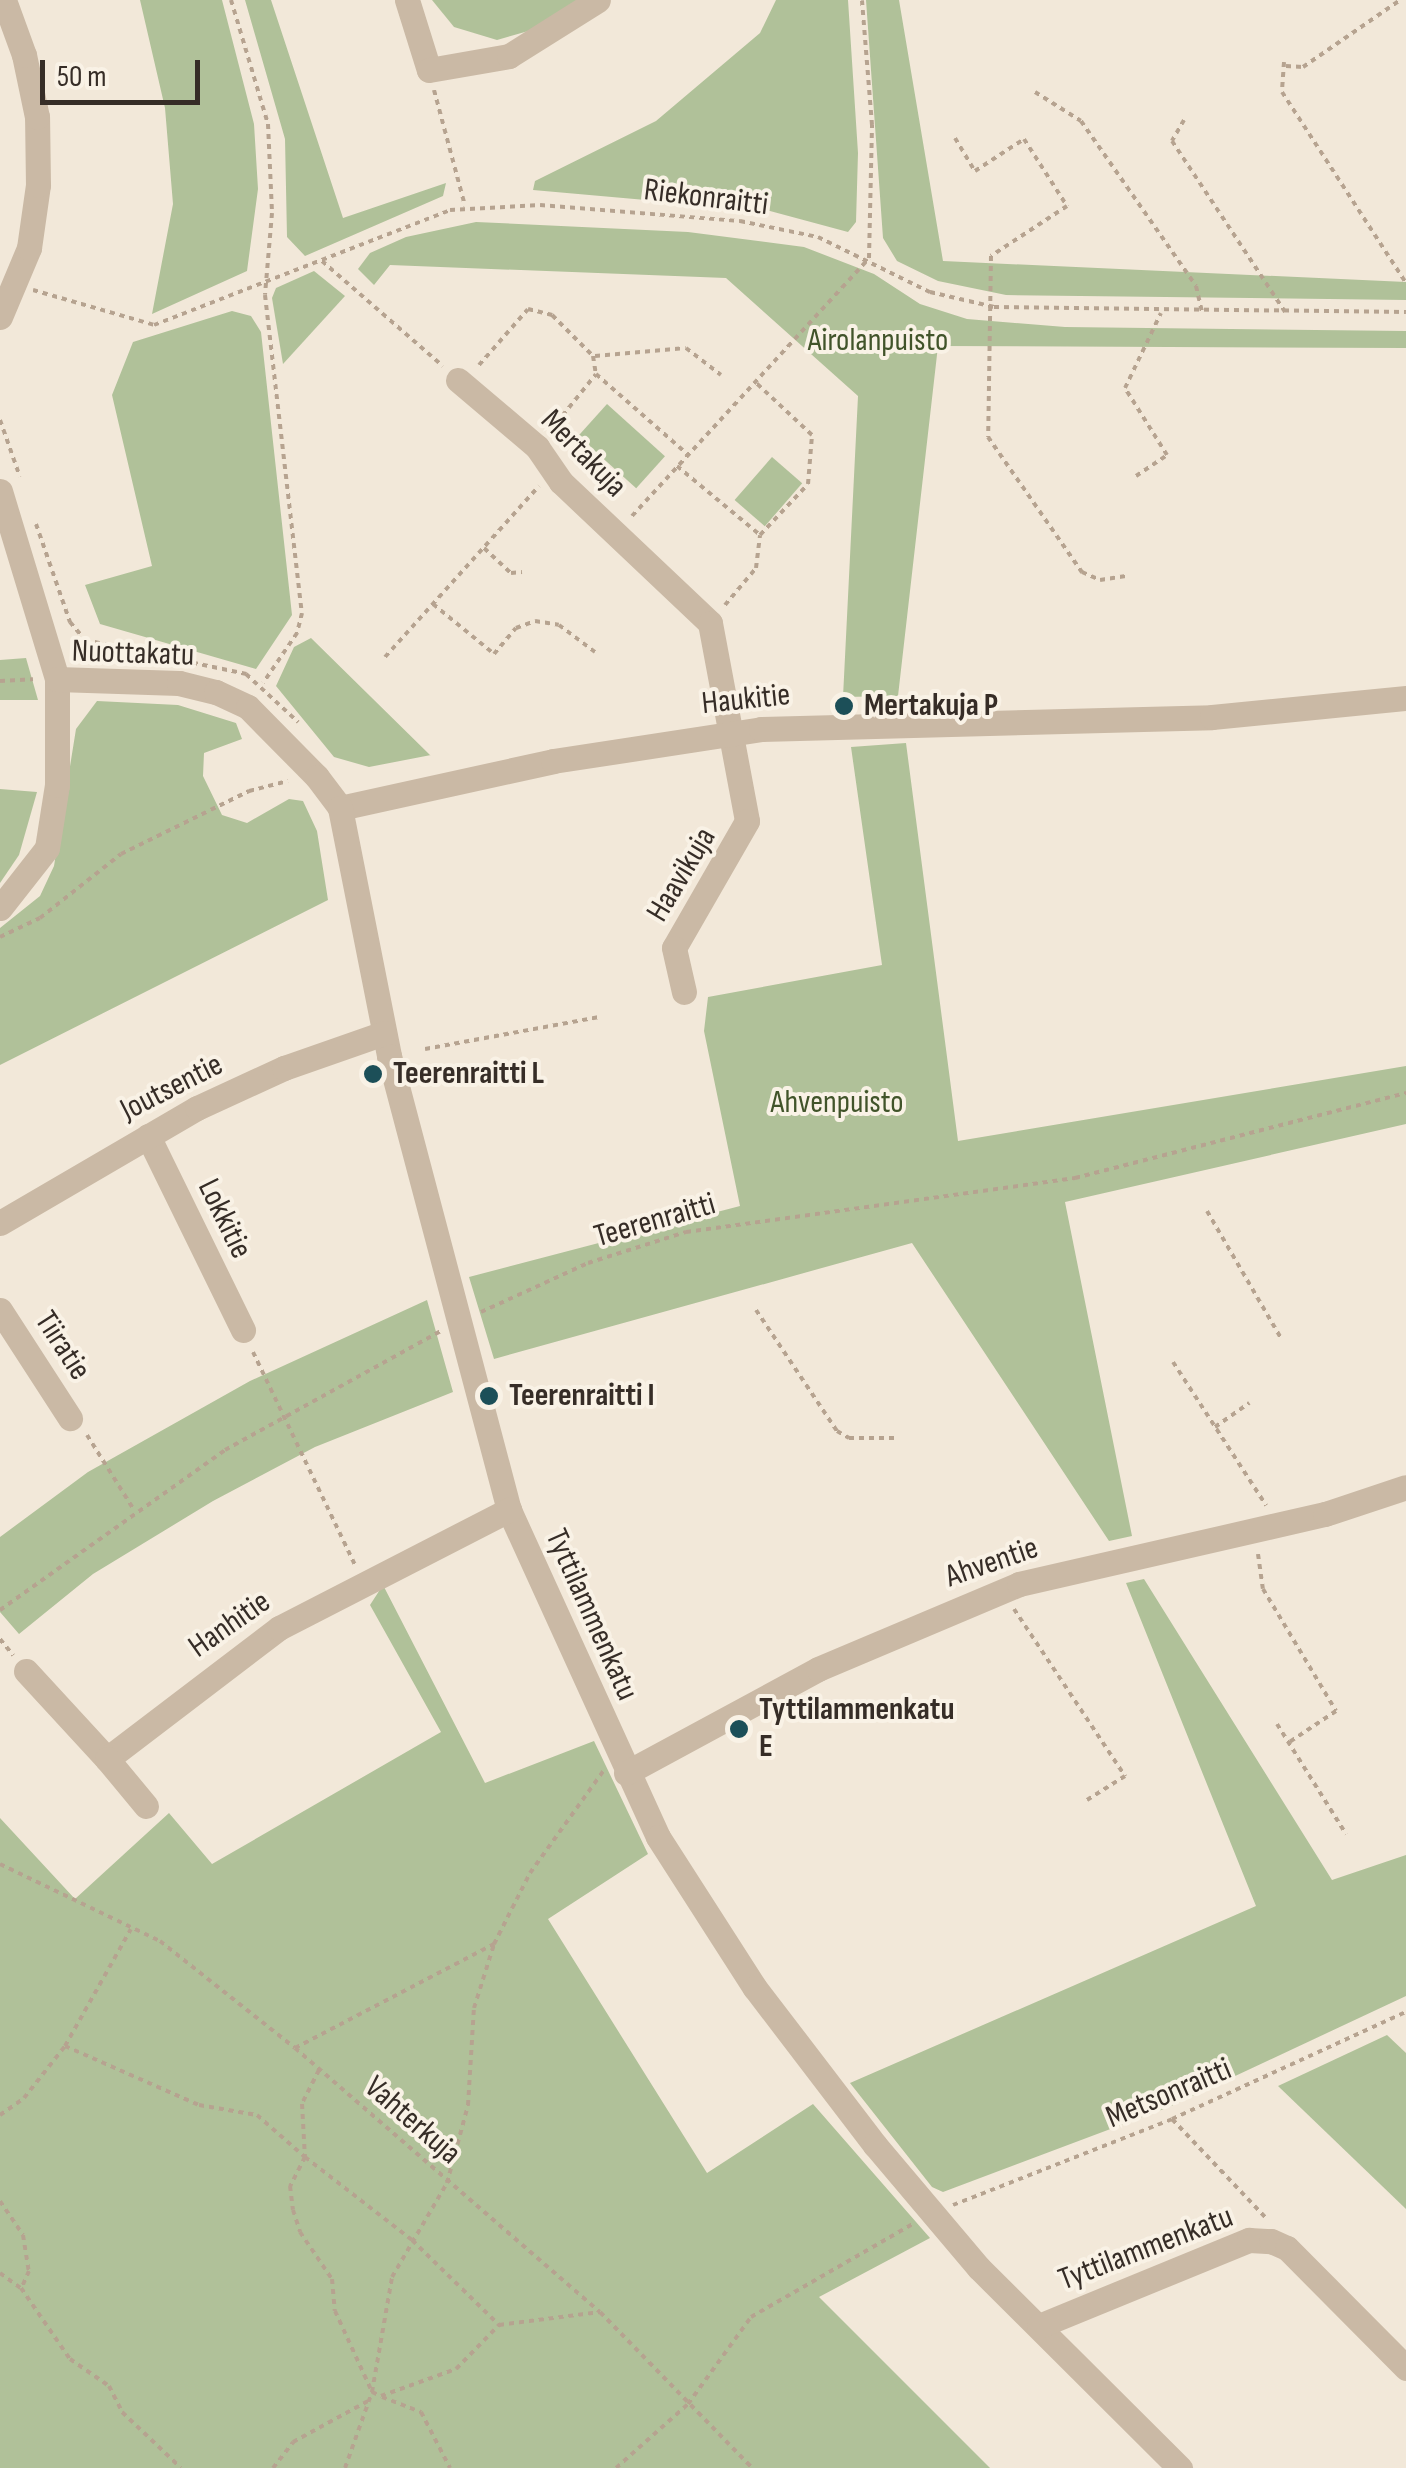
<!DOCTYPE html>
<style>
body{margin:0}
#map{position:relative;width:1406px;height:2468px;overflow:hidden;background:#f2e8d9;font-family:"Sofia Sans Condensed",sans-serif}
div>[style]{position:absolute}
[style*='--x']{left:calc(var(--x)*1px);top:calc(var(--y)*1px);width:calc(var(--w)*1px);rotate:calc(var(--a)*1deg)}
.green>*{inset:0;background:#b0c199;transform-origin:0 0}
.path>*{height:4px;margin-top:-2px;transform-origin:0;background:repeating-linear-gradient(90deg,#b6a390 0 5px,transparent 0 10px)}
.minor>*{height:25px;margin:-12.5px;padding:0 12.5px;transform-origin:12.5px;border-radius:12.5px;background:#cab9a5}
.dots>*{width:28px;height:28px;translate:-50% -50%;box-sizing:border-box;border:5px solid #f9f2e6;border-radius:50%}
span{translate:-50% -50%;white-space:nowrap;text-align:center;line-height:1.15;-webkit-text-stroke:8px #f9f2e6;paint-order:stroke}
.street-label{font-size:32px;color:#362d27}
.park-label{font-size:32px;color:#41542a}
.poi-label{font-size:32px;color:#362d27;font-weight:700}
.left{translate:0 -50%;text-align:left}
.scale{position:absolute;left:40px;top:60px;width:160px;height:45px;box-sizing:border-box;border:5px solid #362d27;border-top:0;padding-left:12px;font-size:30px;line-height:35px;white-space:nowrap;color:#362d27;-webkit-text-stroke:8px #f9f2e6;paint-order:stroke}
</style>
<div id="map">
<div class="green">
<i style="clip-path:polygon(140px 0,222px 0,254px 124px,258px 189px,247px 271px,152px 314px,173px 204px,165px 108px)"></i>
<i style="clip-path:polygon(245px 0,271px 0,343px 218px,446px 183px,443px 196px,305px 256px,287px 237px,285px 139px)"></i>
<i style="clip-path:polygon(432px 0,583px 0,532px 30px,497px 40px,454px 27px)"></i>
<i style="clip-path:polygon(776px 0,848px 0,858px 153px,856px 222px,848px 232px,770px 211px,533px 190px,535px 181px,656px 121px,760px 33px)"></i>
<i style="clip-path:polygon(866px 0,899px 0,943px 261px,1406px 282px,1406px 300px,1006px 295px,938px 281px,897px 261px,883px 238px)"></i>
<i style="clip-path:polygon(476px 222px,688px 232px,804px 247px,874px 274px,920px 304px,967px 319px,1065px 327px,1406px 331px,1406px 348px,938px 346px,898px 696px,843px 697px,858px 396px,726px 278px,390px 265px,374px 285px,358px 269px,370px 253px,406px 237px)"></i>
<i style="clip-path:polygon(314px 271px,345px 296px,283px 364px,272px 298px,276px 288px)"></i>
<i style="clip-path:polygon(232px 311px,251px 316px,261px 332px,292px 615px,256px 669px,100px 624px,85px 585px,152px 566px,112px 395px,133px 342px)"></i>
<i style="left:607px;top:404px;width:78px;height:43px;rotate:42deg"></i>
<i style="left:772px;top:457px;width:40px;height:57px;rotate:41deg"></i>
<i style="clip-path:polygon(311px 638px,430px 755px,431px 755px,369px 767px,334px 757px,276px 686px,294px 647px)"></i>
<i style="clip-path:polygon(26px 658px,38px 700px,0 700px,0 660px)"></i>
<i style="clip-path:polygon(97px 701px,178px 705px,236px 723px,242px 739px,204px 753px,203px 776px,222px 815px,247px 823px,289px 799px,303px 801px,317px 831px,328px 900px,0 1065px,0 928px,40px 896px,54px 866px,76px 729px)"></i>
<i style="clip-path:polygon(906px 743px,958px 1141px,1406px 1066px,1406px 1124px,1065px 1202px,1132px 1536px,1109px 1541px,912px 1243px,494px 1359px,469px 1277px,740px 1206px,704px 1031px,708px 997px,882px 965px,851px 747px)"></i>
<i style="clip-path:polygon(0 789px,37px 792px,19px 855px,0 883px)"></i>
<i style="clip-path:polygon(427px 1300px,453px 1392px,315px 1447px,213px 1501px,93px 1574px,19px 1634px,0 1612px,0 1537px,88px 1472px,250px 1381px)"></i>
<i style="clip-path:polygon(1144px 1579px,1332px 1880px,1406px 1855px,1406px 1996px,1169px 2107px,943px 2192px,932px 2187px,850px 2083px,1256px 1906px,1126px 1583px)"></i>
<i style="clip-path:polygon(383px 1585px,485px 1783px,594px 1741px,648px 1854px,548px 1919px,707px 2173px,813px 2104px,930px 2238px,819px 2297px,990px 2468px,0 2468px,0 1818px,75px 1899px,169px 1813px,212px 1864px,441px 1732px,370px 1605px)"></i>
<i style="clip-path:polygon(1387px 2035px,1406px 2053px,1406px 2209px,1278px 2086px)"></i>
</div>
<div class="path">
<i style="--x:231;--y:0;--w:129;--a:73.4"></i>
<i style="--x:268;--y:124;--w:89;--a:87.4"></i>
<i style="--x:272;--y:213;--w:82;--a:94.9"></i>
<i style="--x:265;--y:295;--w:320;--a:83.4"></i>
<i style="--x:302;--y:613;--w:21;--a:104"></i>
<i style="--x:297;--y:633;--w:60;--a:124.2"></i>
<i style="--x:1284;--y:62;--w:30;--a:94"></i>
<i style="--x:1282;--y:92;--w:228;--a:57"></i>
<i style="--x:1286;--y:66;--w:17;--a:3"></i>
<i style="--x:1303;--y:67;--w:118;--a:-34.6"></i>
<i style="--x:434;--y:90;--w:120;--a:75"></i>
<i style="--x:1035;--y:92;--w:54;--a:32.2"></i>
<i style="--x:1081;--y:121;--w:201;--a:55.1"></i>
<i style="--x:1196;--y:286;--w:27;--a:77"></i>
<i style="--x:1184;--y:120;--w:24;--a:120"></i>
<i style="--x:1172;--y:141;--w:206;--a:56.5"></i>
<i style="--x:955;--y:138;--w:39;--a:59"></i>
<i style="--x:975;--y:171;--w:59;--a:-33.1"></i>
<i style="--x:1024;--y:139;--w:80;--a:57.3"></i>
<i style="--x:1067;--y:206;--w:91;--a:146.7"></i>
<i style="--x:991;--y:256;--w:181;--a:90.9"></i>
<i style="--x:988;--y:437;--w:165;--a:55.2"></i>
<i style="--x:1082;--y:572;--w:20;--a:24"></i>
<i style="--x:1100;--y:580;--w:26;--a:-9"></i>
<i style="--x:322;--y:261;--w:160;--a:41"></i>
<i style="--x:33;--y:290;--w:126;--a:16.1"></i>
<i style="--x:154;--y:325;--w:318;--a:-21.2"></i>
<i style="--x:450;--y:210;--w:90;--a:-3.2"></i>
<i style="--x:540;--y:205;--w:201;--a:4.6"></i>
<i style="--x:740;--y:221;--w:80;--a:11.6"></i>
<i style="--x:818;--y:237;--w:125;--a:26.2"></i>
<i style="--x:930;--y:292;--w:66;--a:13.2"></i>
<i style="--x:994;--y:307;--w:412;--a:0.7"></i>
<i style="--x:595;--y:356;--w:91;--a:-5"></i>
<i style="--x:686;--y:348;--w:44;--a:37.6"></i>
<i style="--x:479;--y:365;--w:74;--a:-48.8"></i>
<i style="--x:528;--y:309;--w:25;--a:14"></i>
<i style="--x:552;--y:315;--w:58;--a:45"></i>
<i style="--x:593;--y:356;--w:18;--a:81"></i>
<i style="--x:0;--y:420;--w:60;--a:70.7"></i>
<i style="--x:550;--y:431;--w:73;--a:-51.1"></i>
<i style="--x:596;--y:374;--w:121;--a:41.3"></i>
<i style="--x:677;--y:466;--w:108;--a:39.7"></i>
<i style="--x:1136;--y:476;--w:37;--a:-34"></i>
<i style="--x:1167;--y:455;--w:79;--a:-122.1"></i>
<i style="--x:1125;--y:388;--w:83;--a:-64.4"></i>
<i style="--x:632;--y:516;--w:350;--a:-47.4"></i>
<i style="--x:869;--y:258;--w:133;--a:-88.7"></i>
<i style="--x:872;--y:125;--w:125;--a:-94.6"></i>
<i style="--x:36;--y:524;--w:104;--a:70.9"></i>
<i style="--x:70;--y:622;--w:23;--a:50"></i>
<i style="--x:85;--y:640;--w:165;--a:11.9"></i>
<i style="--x:246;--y:674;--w:71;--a:42.7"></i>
<i style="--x:484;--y:548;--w:37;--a:43"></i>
<i style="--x:511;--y:573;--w:11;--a:-5"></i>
<i style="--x:433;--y:604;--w:79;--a:39.3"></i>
<i style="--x:494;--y:654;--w:34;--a:-50"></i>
<i style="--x:516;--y:628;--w:20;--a:-20"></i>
<i style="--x:535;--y:621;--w:24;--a:9"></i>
<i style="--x:559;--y:625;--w:45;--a:36.9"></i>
<i style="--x:725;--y:605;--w:48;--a:-50"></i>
<i style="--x:756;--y:568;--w:33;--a:-83"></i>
<i style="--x:760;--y:535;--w:70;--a:-46.7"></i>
<i style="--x:808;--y:484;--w:49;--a:-85.3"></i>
<i style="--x:812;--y:435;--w:79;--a:-137"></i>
<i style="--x:72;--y:655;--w:20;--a:-60"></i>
<i style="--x:385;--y:657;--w:230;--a:-48"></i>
<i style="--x:0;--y:681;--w:33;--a:-3"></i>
<i style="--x:0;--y:937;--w:44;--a:-25.4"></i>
<i style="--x:40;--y:918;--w:103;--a:-38.3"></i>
<i style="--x:121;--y:854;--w:143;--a:-26.2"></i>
<i style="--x:249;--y:791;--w:40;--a:-14.4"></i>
<i style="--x:425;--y:1049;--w:177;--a:-10.4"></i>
<i style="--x:1207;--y:1211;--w:149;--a:59.8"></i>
<i style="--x:756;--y:1310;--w:146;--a:56.2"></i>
<i style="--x:837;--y:1431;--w:14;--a:30"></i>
<i style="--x:849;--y:1438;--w:50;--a:0"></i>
<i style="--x:481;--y:1312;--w:118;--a:-24.6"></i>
<i style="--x:588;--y:1263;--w:103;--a:-17.6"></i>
<i style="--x:686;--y:1232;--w:393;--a:-7.9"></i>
<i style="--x:1075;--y:1178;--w:342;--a:-14.4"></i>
<i style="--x:253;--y:1352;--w:236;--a:64.4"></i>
<i style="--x:1173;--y:1362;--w:171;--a:57"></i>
<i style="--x:1215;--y:1427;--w:42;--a:-35.2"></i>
<i style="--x:87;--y:1435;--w:89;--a:57.9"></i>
<i style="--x:1258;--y:1554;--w:35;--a:82"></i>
<i style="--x:1263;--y:1589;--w:142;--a:59.1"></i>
<i style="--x:1336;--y:1711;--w:58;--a:146.3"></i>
<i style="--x:1014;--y:1609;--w:201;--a:56.4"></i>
<i style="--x:1125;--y:1776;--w:45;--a:147.7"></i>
<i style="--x:0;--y:1610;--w:276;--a:-35.4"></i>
<i style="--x:225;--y:1450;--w:247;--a:-28.9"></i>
<i style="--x:0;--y:1639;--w:21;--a:51"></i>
<i style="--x:1277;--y:1724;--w:130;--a:57.9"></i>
<i style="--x:0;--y:1864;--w:178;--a:25.7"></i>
<i style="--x:160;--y:1941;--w:172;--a:38.4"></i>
<i style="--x:295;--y:2048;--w:403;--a:40.9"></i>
<i style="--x:600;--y:2312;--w:218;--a:45.7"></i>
<i style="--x:65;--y:2046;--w:146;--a:23.8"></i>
<i style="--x:199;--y:2105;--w:59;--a:9.8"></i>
<i style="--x:257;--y:2115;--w:64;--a:41.2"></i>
<i style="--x:305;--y:2157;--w:33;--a:117"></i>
<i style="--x:290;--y:2186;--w:24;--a:83"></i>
<i style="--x:293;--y:2210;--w:23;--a:72"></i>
<i style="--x:300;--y:2232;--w:57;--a:55.8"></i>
<i style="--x:332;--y:2279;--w:32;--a:85"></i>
<i style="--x:335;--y:2311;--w:89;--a:65.4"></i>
<i style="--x:372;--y:2392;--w:10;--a:24"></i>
<i style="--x:381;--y:2396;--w:80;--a:-19.8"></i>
<i style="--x:456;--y:2369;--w:62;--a:-45.7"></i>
<i style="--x:295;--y:2048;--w:225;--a:-27.6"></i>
<i style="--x:494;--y:1944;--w:80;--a:-63.1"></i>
<i style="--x:530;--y:1873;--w:127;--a:-54.3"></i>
<i style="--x:319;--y:2070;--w:38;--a:117"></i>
<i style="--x:302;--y:2104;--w:53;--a:86.8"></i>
<i style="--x:305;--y:2157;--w:135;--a:37.8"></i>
<i style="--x:412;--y:2240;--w:122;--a:44.3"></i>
<i style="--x:499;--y:2325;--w:102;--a:-7.3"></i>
<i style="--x:0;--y:2115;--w:29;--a:-35"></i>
<i style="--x:24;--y:2098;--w:66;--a:-51.7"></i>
<i style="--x:65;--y:2046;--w:134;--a:-60.6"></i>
<i style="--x:1172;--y:2119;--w:135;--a:46.5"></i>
<i style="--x:0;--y:2201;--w:41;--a:55.9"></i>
<i style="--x:23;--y:2235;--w:36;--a:81"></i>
<i style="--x:29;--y:2271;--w:17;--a:114"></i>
<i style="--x:953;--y:2205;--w:235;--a:-21.4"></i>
<i style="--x:1172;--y:2119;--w:257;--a:-24.6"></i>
<i style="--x:0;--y:2273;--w:26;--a:36"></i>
<i style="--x:21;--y:2288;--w:86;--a:55.4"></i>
<i style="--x:70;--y:2359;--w:47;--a:34.7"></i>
<i style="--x:109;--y:2386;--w:29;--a:63"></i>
<i style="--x:122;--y:2412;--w:81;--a:43.5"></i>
<i style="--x:382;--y:2397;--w:42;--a:21"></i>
<i style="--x:421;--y:2412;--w:63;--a:62.6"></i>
<i style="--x:273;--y:2468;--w:33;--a:-52"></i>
<i style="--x:293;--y:2442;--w:85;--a:-28.7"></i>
<i style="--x:345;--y:2468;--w:81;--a:-70.4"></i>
<i style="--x:372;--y:2392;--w:117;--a:-80.1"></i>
<i style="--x:392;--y:2277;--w:109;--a:-59.7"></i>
<i style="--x:447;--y:2183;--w:81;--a:-74.9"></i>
<i style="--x:468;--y:2105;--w:97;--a:-86.5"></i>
<i style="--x:474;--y:2008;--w:67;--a:-72.6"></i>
<i style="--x:616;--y:2468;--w:96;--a:-41.6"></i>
<i style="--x:688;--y:2404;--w:107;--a:-54.1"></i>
<i style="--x:751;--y:2317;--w:187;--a:-29.9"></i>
</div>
<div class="minor">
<i style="--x:407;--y:0;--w:73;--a:72.6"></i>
<i style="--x:429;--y:70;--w:81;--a:-9.9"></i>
<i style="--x:509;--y:56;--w:105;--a:-32.2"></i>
<i style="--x:0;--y:317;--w:75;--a:-67.2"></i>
<i style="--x:29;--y:248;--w:64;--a:-81.9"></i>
<i style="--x:38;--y:185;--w:68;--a:-90.8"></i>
<i style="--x:37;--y:117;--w:63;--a:-101.8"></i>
<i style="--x:24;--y:55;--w:59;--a:-110"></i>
<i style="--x:458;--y:380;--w:104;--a:40.3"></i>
<i style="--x:537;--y:447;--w:42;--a:55.6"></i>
<i style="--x:561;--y:482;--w:205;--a:43.4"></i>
<i style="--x:710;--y:623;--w:201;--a:79.4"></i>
<i style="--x:747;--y:821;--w:146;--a:119.9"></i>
<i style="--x:674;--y:948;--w:45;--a:77.2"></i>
<i style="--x:0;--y:491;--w:196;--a:73.1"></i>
<i style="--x:340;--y:808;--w:218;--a:-12.4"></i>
<i style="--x:553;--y:761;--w:210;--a:-8.7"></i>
<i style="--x:761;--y:729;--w:451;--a:-1.5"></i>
<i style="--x:1212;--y:717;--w:195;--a:-5.6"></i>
<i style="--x:0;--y:908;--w:76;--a:-51.9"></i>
<i style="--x:47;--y:848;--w:64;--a:-81"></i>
<i style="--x:57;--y:785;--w:106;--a:-90"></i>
<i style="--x:57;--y:679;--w:122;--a:1.9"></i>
<i style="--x:179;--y:683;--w:38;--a:14"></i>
<i style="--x:216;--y:692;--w:35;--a:25"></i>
<i style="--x:248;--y:707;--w:98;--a:45.4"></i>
<i style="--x:317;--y:777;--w:39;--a:53"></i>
<i style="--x:340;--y:808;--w:253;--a:78.8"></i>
<i style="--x:389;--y:1056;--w:470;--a:75.2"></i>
<i style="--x:509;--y:1510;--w:359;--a:65.5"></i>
<i style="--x:658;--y:1837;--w:179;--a:57.3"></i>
<i style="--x:755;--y:1988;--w:198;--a:52.6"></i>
<i style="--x:875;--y:2145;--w:161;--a:49.8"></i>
<i style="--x:979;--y:2268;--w:284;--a:44.9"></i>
<i style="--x:148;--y:1136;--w:216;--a:63.9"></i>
<i style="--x:0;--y:1223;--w:228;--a:-30.3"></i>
<i style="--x:197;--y:1108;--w:96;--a:-24.7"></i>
<i style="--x:284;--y:1068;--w:106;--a:-19.3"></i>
<i style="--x:0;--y:1310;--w:129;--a:57.1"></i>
<i style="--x:26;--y:1671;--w:120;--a:47.4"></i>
<i style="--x:107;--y:1759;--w:216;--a:-37.3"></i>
<i style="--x:279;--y:1628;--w:259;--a:-27.2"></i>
<i style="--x:107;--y:1759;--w:61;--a:50.3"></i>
<i style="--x:626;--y:1773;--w:218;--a:-28.4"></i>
<i style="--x:818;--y:1669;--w:218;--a:-22.9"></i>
<i style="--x:1019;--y:1584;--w:314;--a:-12.9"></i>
<i style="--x:1325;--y:1514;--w:85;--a:-18.4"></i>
<i style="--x:1039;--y:2326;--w:227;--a:-22.3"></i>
<i style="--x:1249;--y:2240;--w:22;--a:3"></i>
<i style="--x:1271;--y:2241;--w:17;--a:24"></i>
<i style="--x:1287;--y:2248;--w:169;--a:45.2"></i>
</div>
<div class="dots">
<i style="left:844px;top:706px;background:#1c4f58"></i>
<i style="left:373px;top:1074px;background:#1c4f58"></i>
<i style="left:489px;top:1396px;background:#1c4f58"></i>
<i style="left:739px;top:1729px;background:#1c4f58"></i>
</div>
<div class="street-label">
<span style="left:706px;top:198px;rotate:7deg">Riekonraitti</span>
<span style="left:583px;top:454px;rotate:46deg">Mertakuja</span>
<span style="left:133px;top:654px;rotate:2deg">Nuottakatu</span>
<span style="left:746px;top:700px;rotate:-6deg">Haukitie</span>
<span style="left:682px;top:875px;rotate:-59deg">Haavikuja</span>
<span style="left:172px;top:1088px;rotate:-27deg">Joutsentie</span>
<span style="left:224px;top:1219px;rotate:64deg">Lokkitie</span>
<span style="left:655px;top:1221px;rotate:-16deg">Teerenraitti</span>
<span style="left:62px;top:1346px;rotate:57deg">Tiiratie</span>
<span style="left:992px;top:1563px;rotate:-19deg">Ahventie</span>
<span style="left:591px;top:1615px;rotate:66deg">Tyttilammenkatu</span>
<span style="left:230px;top:1625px;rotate:-35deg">Hanhitie</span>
<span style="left:1169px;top:2094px;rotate:-23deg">Metsonraitti</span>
<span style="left:412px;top:2121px;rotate:41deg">Vahterkuja</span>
<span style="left:1146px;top:2249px;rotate:-21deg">Tyttilammenkatu</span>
</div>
<div class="park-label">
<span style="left:878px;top:341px">Airolanpuisto</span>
<span style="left:837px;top:1103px">Ahvenpuisto</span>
</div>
<div class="poi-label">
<span class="left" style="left:864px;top:706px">Mertakuja P</span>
<span class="left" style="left:393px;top:1074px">Teerenraitti L</span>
<span class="left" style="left:509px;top:1396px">Teerenraitti I</span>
<span class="left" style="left:759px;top:1729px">Tyttilammenkatu<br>E</span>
</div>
<div class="scale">50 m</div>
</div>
